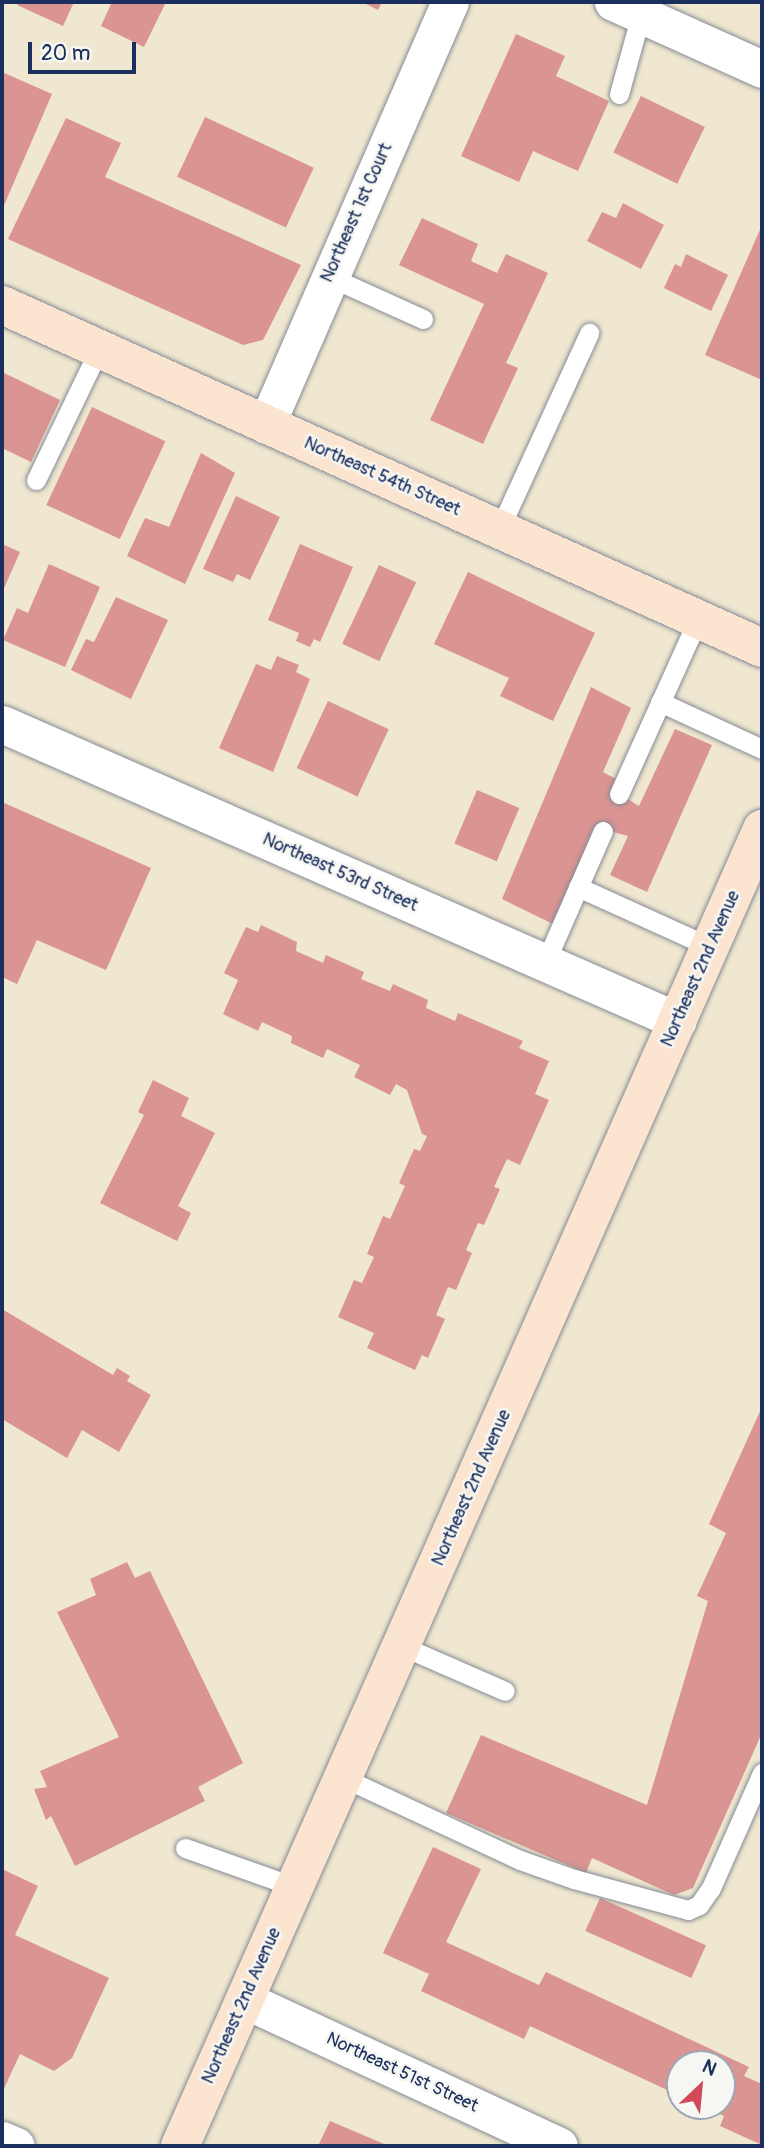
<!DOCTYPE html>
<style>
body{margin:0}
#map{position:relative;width:764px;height:2148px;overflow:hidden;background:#efe7cf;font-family:Pangolin,sans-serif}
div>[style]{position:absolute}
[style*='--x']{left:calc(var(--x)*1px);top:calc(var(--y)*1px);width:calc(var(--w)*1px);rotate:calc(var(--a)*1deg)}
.building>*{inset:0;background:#da9491;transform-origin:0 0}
.roads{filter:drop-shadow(0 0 2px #858b96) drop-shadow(0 0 2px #858b96)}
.service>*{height:19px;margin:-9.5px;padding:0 9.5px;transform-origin:9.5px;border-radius:9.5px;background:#fff}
.minor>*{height:37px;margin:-18.5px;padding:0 18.5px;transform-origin:18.5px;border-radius:18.5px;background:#fff}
.secondary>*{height:38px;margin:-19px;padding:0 19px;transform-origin:19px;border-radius:19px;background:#fce5d0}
span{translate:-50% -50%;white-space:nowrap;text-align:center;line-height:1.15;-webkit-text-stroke:5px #f6f6f2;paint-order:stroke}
.street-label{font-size:18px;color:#1b2f5e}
.frame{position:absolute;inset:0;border:4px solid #1b2f5e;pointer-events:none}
.north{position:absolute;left:666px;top:2050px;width:70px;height:70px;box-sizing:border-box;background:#f6f6f2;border:2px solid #9ea6b7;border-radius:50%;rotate:26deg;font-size:19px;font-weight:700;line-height:28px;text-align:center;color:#1b2f5e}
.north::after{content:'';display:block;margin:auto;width:24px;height:32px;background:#d1495b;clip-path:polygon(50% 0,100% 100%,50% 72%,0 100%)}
.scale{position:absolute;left:28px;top:42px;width:108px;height:32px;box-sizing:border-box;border:4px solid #1b2f5e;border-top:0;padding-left:9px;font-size:21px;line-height:24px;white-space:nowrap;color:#1b2f5e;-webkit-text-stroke:5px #f6f6f2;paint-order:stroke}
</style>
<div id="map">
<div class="building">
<i style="clip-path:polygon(19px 2px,74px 2px,63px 26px,17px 5px)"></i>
<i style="clip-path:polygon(112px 2px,166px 2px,144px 47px,101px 26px)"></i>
<i style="clip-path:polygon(362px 2px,382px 2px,378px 10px)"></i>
<i style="clip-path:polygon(516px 34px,565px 56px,556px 76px,609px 101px,578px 171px,533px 151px,519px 182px,461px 156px)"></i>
<i style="clip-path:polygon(2px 72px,52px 94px,2px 210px)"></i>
<i style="left:641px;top:96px;width:71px;height:63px;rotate:26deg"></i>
<i style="left:205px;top:117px;width:120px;height:66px;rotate:25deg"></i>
<i style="clip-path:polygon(66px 118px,121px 143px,105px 177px,301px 265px,263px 340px,243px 345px,8px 239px)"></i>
<i style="clip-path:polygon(623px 203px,664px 225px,641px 269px,587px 241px,602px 212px,616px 218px)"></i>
<i style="clip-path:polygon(422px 218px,478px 244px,471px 261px,497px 273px,506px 254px,548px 273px,506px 363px,518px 368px,483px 444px,430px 420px,484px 304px,399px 265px)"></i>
<i style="clip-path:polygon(762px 225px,762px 380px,705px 355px)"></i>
<i style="clip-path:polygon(686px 254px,728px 275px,711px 311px,664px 288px,675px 264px,681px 267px)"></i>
<i style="clip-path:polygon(2px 372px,60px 400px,31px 462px,2px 448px)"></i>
<i style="left:92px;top:407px;width:81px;height:108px;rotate:25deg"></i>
<i style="clip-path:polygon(201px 453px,235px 473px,185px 584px,127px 556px,145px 518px,169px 527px)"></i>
<i style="clip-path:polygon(236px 496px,280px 517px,250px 580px,237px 574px,233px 582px,203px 569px)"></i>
<i style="clip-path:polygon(2px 544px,20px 552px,2px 593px)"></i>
<i style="clip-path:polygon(300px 544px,353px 567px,320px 642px,314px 639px,310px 647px,296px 641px,299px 633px,268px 620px)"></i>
<i style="clip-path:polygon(49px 564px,100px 587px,65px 667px,3px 640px,17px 608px,28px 613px)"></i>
<i style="left:379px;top:565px;width:41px;height:87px;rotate:25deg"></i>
<i style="clip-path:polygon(468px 572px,595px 633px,553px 721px,500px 696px,509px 678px,434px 644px)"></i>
<i style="clip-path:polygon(116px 597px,168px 620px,131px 699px,71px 670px,86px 639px,94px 642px)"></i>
<i style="clip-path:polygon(277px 656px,299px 665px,296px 672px,310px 679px,273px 772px,219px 748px,256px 664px,271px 670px)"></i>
<i style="clip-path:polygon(591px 687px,631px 708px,603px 772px,616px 779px,615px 791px,639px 806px,675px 729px,712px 745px,647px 892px,610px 875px,628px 836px,594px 827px,555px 925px,502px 899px)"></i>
<i style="left:328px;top:701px;width:67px;height:74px;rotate:25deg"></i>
<i style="left:477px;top:790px;width:46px;height:58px;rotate:23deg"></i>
<i style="clip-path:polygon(2px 802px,151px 868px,106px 970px,37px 940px,17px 984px,2px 977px)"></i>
<i style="clip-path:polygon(261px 925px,297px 942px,296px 951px,323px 963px,326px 955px,364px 972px,361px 979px,390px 991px,393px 984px,428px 1000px,426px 1008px,455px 1021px,458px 1013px,523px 1041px,519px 1048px,549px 1061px,535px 1094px,549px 1100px,520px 1165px,507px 1159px,494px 1187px,500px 1189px,484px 1225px,478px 1223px,466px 1250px,472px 1253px,456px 1290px,448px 1287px,436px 1315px,445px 1319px,428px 1358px,422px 1355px,415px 1370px,367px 1348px,374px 1333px,338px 1317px,354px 1280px,362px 1283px,374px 1257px,367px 1254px,383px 1216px,390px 1219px,405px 1186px,399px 1183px,414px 1149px,420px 1151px,427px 1136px,422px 1134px,407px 1090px,396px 1084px,390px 1095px,354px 1077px,360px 1065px,327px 1049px,323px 1058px,291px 1043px,292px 1036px,262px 1022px,258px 1031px,223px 1014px,238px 980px,224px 973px,246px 927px,258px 932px)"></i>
<i style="clip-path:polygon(153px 1080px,189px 1098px,181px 1116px,215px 1133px,178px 1206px,191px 1213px,177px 1241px,100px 1203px,144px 1115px,138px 1112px)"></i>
<i style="clip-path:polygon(2px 1309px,113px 1375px,117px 1368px,130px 1376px,127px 1381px,151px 1395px,119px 1452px,82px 1430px,67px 1458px,2px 1419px)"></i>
<i style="clip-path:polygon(762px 1407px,762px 1733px,693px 1888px,674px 1895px,592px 1858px,586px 1873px,446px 1813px,481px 1735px,647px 1805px,708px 1601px,697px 1596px,726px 1533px,709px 1524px)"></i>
<i style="clip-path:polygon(127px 1562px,135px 1578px,150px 1571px,243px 1763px,198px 1787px,205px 1801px,75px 1866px,51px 1816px,46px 1820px,34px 1789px,47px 1787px,40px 1771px,119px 1737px,57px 1612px,96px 1595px,90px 1579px)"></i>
<i style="clip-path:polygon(433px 1847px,481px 1869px,446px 1942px,539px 1985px,546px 1972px,749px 2067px,744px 2076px,762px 2084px,762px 2145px,720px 2126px,724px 2116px,702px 2106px,722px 2106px,722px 2064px,680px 2064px,680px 2096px,530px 2026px,524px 2039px,421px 1991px,429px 1974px,383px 1953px)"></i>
<i style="clip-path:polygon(2px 1869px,38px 1886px,15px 1935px,109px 1978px,72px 2058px,54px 2071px,20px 2054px,2px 2093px)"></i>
<i style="left:600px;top:1898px;width:116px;height:36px;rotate:24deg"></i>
<i style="clip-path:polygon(330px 2121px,389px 2146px,318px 2146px)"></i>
</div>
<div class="roads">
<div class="service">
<i style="--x:619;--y:94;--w:83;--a:-74.6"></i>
<i style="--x:330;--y:277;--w:102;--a:24.3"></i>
<i style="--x:36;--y:480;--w:145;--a:-64.3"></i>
<i style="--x:499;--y:530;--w:217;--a:-65.4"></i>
<i style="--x:660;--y:702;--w:112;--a:24.7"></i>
<i style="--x:619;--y:794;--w:192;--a:-65.7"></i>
<i style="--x:578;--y:887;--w:145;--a:24.4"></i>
<i style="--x:545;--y:963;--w:144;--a:-66.3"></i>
<i style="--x:402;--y:1646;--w:112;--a:23.6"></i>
<i style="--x:344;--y:1778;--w:194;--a:25"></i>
<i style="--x:520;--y:1860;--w:57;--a:19.4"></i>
<i style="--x:574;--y:1879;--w:118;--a:15.2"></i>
<i style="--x:688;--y:1910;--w:12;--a:-24"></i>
<i style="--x:699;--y:1905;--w:21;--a:-55"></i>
<i style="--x:711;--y:1888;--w:126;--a:-66.1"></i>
<i style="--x:185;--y:1848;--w:117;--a:19.5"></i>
</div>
<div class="minor">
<i style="--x:613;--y:2;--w:163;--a:24.2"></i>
<i style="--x:266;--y:425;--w:461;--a:-66.5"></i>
<i style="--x:2;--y:724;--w:738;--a:23.72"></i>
<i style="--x:245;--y:2000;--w:346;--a:24.9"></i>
<i style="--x:2;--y:2140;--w:15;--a:23"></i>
</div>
<div class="secondary">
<i style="--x:2;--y:305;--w:834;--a:24.29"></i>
<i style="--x:180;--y:2146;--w:1440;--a:-66.16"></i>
</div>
</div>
<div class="street-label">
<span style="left:357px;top:213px;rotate:-66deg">Northeast 1st Court</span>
<span style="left:382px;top:477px;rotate:24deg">Northeast 54th Street</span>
<span style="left:340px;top:873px;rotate:24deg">Northeast 53rd Street</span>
<span style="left:701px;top:969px;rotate:-66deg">Northeast 2nd Avenue</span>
<span style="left:472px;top:1488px;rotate:-66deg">Northeast 2nd Avenue</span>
<span style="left:242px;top:2006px;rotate:-66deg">Northeast 2nd Avenue</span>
<span style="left:402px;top:2073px;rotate:25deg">Northeast 51st Street</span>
</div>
<div class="frame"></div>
<div class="north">N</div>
<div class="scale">20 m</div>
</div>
